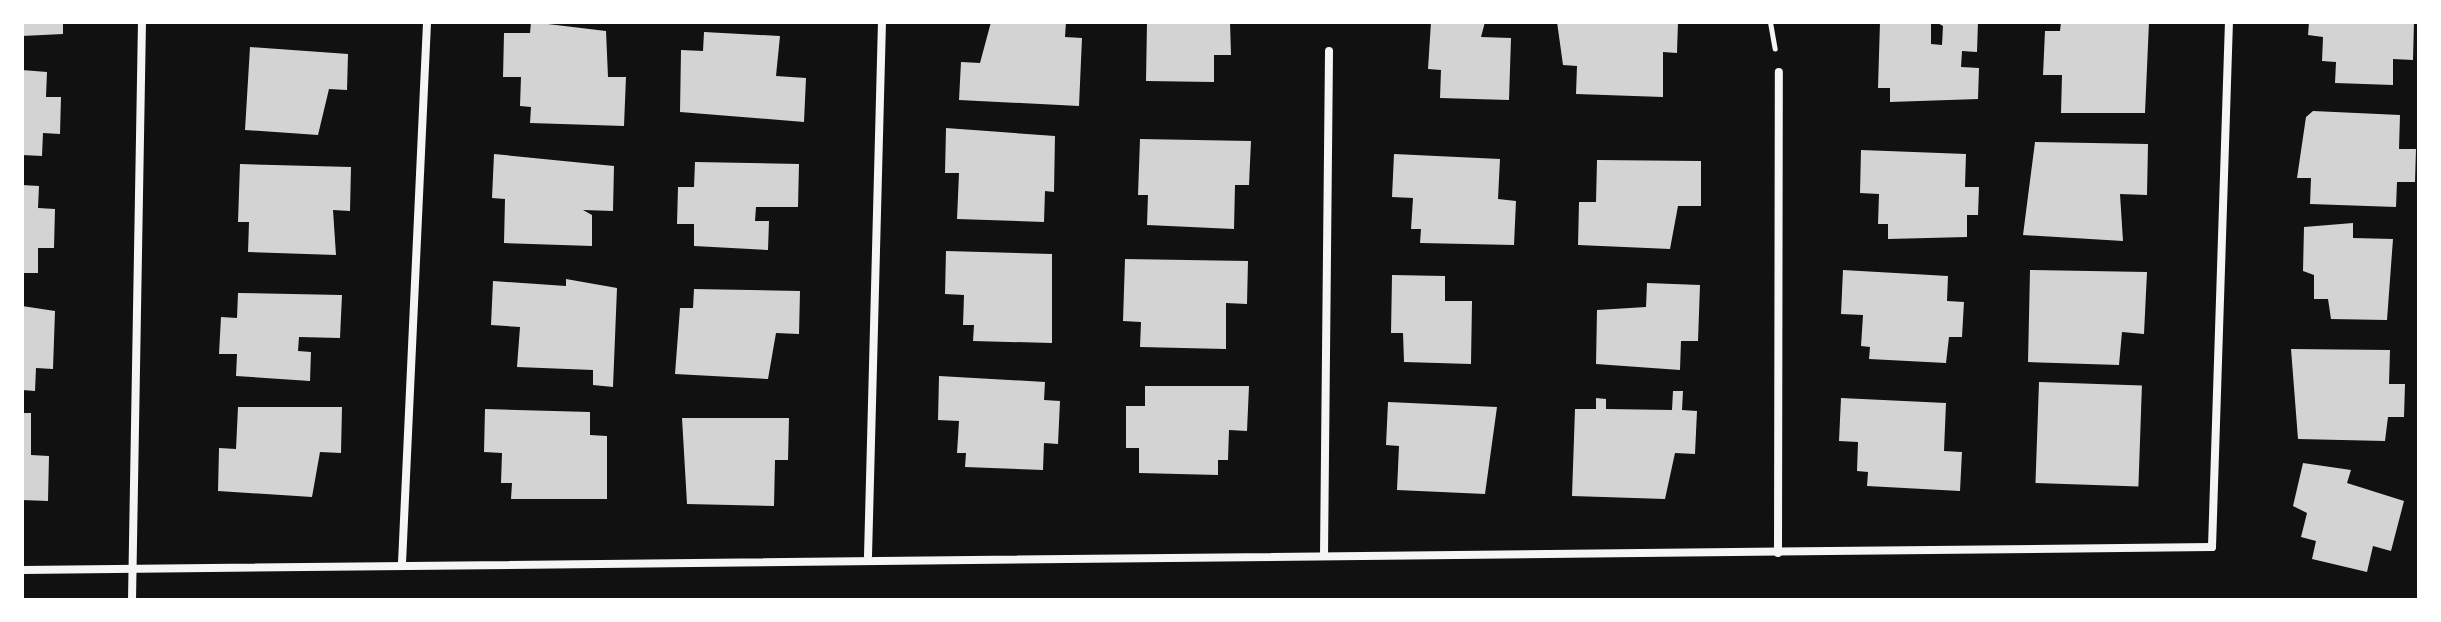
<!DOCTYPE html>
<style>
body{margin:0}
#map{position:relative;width:2441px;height:622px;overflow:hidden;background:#111;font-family:"Fira Sans Condensed",sans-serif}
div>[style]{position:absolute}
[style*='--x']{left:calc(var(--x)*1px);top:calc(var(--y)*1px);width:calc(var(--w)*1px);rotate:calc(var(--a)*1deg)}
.building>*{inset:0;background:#d3d3d3;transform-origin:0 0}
.path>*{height:5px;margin:-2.5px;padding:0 2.5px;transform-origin:2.5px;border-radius:2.5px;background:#f5f5f5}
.minor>*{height:8px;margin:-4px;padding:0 4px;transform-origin:4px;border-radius:4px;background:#f5f5f5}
span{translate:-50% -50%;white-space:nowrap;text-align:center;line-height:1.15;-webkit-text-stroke:7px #fff;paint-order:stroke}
.frame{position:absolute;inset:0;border:24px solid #fff;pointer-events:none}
</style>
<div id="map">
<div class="building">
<i style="clip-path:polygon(22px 22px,63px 22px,63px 34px,22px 36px)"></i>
<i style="clip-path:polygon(531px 22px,606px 31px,608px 77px,626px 77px,624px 126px,530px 123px,531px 107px,520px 106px,521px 77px,503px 77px,504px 33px,530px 33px)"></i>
<i style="clip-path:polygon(991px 22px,1066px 22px,1065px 37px,1082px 38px,1079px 106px,959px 100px,961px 62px,980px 63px)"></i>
<i style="clip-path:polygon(1147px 22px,1230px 22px,1231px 55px,1214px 55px,1214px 82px,1146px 81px)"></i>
<i style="clip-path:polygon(1431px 22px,1485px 22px,1481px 37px,1511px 38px,1509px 100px,1440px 98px,1441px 70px,1428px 69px)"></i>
<i style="clip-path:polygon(1557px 22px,1678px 22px,1677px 53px,1663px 52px,1663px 97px,1576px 94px,1577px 66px,1563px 65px)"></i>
<i style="clip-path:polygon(1880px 22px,1931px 22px,1931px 44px,1942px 45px,1943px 26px,1936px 22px,1978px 22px,1977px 52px,1962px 51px,1961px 67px,1979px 68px,1978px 99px,1890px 102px,1890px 88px,1878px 88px)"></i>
<i style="clip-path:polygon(2061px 22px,2149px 22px,2145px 113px,2061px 113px,2062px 75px,2043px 75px,2045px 31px,2060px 31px)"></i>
<i style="clip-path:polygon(2309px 22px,2414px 22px,2413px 60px,2393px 59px,2393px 85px,2335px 83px,2336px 62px,2322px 61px,2323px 37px,2308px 35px)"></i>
<i style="clip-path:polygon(704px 32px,780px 36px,776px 76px,806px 78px,804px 122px,680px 112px,681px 50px,703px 51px)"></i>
<i style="clip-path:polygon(250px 47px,348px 54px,347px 90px,329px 89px,318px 135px,245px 130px)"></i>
<i style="clip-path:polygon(22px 70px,47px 72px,46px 97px,61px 97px,60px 134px,43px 133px,42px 156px,22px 155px)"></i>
<i style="clip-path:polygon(2313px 111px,2400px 115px,2399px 149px,2416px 149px,2415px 182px,2397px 182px,2396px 207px,2310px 204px,2311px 178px,2297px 178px,2306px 117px)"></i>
<i style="clip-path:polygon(946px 128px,1055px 136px,1054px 192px,1045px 191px,1044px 222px,957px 219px,959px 173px,945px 173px)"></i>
<i style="clip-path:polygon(1140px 139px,1251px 141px,1249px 185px,1235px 185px,1234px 229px,1147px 225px,1148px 195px,1138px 195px)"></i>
<i style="clip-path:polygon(2035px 142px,2148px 144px,2147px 195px,2120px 194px,2123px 241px,2023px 235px)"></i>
<i style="clip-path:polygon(1861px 150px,1966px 154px,1965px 187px,1979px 187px,1978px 215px,1967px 215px,1967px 237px,1888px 239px,1888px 224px,1878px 224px,1879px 194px,1860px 193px)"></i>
<i style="clip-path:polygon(494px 154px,614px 166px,613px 211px,583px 210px,592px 215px,592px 246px,504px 243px,505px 199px,492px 198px)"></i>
<i style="clip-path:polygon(1394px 154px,1500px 159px,1498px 199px,1516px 201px,1514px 245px,1420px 243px,1421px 229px,1411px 229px,1413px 198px,1392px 197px)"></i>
<i style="clip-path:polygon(1597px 160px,1701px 161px,1701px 206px,1678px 206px,1670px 249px,1578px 245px,1579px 202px,1596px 202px)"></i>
<i style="clip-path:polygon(695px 162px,799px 164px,798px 207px,756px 207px,755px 221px,769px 221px,768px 250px,694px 246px,694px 224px,677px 224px,678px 187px,694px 187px)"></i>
<i style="clip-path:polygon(240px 164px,351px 167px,350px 211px,333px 210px,336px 255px,248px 252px,249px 222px,238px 222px)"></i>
<i style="clip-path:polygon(22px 185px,39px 186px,38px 208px,55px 209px,54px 248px,38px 248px,38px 273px,22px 273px)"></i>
<i style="clip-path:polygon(2353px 223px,2353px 238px,2393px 239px,2387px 320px,2331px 319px,2328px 299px,2314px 299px,2314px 275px,2303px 271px,2304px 227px)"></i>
<i style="clip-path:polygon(946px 251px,1052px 254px,1052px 343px,973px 341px,974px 325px,963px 325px,964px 295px,945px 294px)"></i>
<i style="clip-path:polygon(1125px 259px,1248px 261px,1247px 304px,1226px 303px,1226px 349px,1140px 347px,1141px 322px,1123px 321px)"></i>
<i style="clip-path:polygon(1843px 270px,1948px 276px,1947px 301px,1964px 302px,1962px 337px,1949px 337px,1946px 363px,1869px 359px,1870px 347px,1861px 346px,1863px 315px,1841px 314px)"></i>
<i style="clip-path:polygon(2030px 270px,2147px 272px,2144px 334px,2122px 332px,2119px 365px,2028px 362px)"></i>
<i style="clip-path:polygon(1392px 275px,1445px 276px,1445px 301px,1472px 301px,1471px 364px,1404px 362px,1403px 333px,1391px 333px)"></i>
<i style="clip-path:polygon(566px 279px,617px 288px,613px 387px,593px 385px,593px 370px,517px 367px,520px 327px,491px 325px,493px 281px,566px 286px)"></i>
<i style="clip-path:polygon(1647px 283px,1700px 285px,1698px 341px,1681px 341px,1680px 370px,1596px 364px,1597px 310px,1646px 307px)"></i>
<i style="clip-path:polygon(694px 289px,800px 291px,799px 334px,776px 333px,768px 379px,675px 374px,680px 308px,693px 308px)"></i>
<i style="clip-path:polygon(238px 293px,342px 295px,340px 338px,299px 337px,298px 351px,311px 352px,310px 381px,236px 376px,237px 354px,219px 354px,221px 317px,237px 318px)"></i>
<i style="clip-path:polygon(22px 306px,55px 311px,53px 369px,36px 368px,35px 391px,22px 390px)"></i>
<i style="clip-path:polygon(2291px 349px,2390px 350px,2389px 384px,2405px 384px,2404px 417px,2388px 417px,2385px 441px,2298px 439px)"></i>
<i style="clip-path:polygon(939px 376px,1045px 382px,1044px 400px,1060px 401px,1058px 444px,1044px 443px,1043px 470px,965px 467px,966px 453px,957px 453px,959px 421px,938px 420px)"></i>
<i style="left:2039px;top:382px;width:103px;height:101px;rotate:2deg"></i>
<i style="clip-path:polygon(1145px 386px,1249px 386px,1247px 431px,1229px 430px,1228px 460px,1218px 460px,1218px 475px,1139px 473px,1139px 448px,1126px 448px,1126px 406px,1145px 406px)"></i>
<i style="clip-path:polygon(1673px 391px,1683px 391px,1682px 410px,1697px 411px,1695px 454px,1675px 453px,1665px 499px,1572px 496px,1575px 409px,1596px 409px,1596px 398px,1606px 399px,1606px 409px,1672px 410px)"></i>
<i style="clip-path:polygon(1841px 398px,1946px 403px,1944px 451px,1962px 452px,1960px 491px,1867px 486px,1868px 472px,1857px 471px,1858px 442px,1839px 441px)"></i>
<i style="clip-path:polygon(1388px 402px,1497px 407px,1485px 494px,1397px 490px,1399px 446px,1386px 445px)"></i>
<i style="clip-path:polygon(238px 407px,342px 407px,341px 453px,320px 452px,312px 497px,218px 491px,219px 448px,236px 449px)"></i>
<i style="clip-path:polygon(485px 409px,590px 412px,590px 435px,607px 436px,607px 499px,511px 499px,512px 483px,501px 483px,502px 453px,484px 452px)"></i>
<i style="clip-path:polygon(22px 413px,31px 413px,31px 455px,49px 456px,48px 501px,22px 500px)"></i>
<i style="clip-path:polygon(682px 418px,789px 418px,788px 460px,775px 460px,774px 506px,687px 504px)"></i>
<i style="clip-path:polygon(2303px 463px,2351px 470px,2347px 483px,2404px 501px,2391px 551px,2373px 546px,2367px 572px,2312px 559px,2316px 541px,2301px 537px,2307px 513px,2293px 506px)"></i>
</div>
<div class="path">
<i style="--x:1770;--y:22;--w:27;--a:80"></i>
</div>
<div class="minor">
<i style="--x:1778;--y:553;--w:481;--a:-89.9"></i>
<i style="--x:1324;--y:555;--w:504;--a:-89.43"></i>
<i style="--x:868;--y:556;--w:534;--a:-88.5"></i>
<i style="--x:402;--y:563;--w:542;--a:-87.35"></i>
<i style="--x:22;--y:570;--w:2190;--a:-0.6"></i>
<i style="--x:2212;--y:547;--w:525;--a:-88.15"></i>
<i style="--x:132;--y:600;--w:578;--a:-89.01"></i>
</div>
<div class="frame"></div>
</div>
